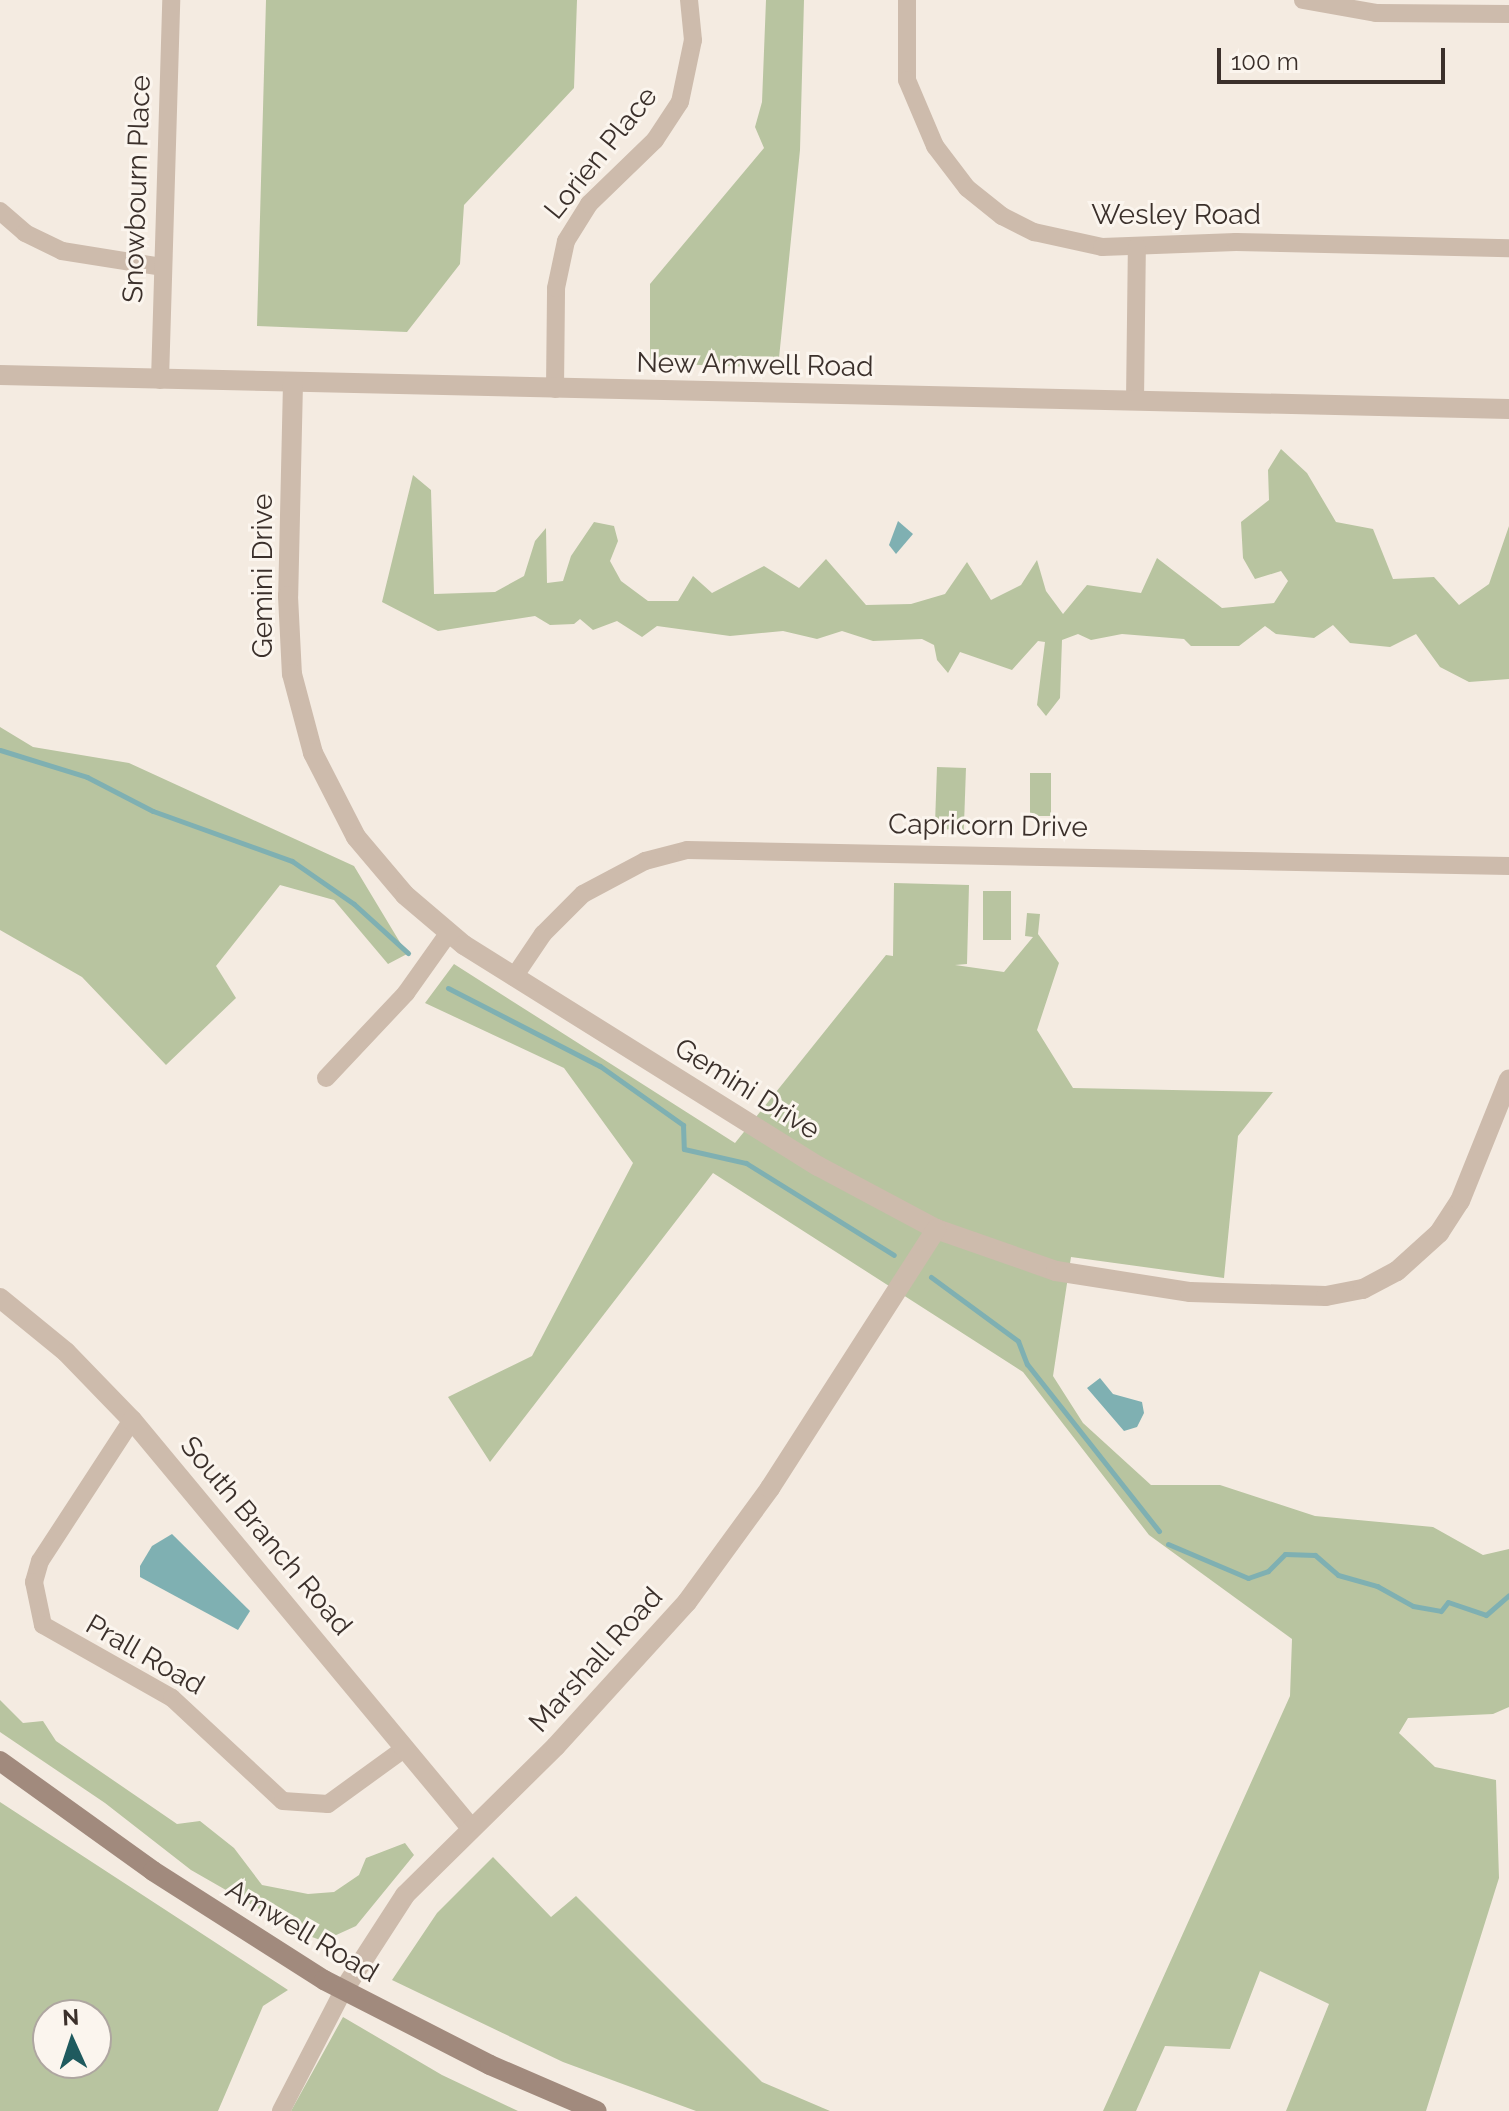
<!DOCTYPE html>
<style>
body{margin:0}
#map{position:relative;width:1509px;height:2111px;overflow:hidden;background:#f4ebe1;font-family:Raleway,sans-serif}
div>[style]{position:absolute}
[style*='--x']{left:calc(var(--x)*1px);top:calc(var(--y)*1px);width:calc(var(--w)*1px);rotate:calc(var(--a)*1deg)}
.green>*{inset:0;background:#b8c4a0;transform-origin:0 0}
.water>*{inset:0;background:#7fb0b2}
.stream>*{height:5px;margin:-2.5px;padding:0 2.5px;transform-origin:2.5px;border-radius:2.5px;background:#7fb0b2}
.minor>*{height:18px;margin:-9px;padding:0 9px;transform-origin:9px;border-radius:9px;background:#cdbbac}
.tertiary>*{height:20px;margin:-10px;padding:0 10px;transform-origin:10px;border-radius:10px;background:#cdbbac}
.secondary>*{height:20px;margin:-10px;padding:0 10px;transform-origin:10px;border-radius:10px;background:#a18a7d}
span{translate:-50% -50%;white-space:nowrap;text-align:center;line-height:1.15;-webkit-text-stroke:6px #fbf5ee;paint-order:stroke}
.street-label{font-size:28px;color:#3b302b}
.north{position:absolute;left:32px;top:1999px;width:80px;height:80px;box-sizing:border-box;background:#fbf5ee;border:2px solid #aea6a0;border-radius:50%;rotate:357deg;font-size:22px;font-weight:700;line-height:32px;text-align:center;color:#3b302b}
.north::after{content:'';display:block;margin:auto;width:28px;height:36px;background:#1f5a5e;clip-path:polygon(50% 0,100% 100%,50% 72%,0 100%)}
.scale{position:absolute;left:1217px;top:48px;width:228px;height:36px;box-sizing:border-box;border:4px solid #3b302b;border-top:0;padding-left:10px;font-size:24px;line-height:28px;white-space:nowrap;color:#3b302b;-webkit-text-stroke:6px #fbf5ee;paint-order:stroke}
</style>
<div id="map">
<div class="green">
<i style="clip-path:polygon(266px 0,577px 0,574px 88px,464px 205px,460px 264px,407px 332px,257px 326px)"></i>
<i style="clip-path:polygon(766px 0,804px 0,800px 150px,778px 368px,650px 363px,650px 284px,764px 148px,755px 127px,762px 102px)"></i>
<i style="clip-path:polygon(1281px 449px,1307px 473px,1336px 522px,1373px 529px,1393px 579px,1434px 577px,1459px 605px,1489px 584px,1509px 526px,1509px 679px,1469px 682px,1440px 667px,1416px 634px,1390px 647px,1350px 643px,1333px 625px,1314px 638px,1276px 634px,1265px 626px,1239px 646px,1191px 646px,1184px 639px,1122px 634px,1091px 640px,1078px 634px,1062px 640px,1060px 698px,1046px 716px,1037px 705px,1045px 642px,1038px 641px,1012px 670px,960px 652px,948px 673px,937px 660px,934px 645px,922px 639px,873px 641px,842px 631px,817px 639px,783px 631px,730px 636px,657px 626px,642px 637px,617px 621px,593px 630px,580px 619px,574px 624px,550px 625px,535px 616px,438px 631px,382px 602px,413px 475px,431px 490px,434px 594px,495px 592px,524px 576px,535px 541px,546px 528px,547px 583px,563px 581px,571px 556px,594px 522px,614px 526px,618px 541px,610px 561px,621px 581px,648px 601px,678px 601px,693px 576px,712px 593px,764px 566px,799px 588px,826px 559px,866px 605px,911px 604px,945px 594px,967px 562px,991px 600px,1021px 585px,1037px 560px,1046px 591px,1063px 614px,1087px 585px,1141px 593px,1157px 558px,1222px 608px,1274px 603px,1288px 581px,1281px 571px,1255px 579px,1243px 558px,1241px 522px,1269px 500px,1268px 470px)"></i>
<i style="clip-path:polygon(0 727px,33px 747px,129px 763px,354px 866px,407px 954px,388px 964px,334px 900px,280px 885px,216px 966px,236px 998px,166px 1065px,82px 977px,0 930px)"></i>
<i style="left:937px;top:767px;width:29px;height:62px;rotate:2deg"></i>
<i style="left:1030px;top:773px;width:21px;height:43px"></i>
<i style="clip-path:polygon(894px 883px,969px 885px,967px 964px,955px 965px,1004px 972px,1033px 937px,1025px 936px,1027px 913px,1040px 914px,1038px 934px,1059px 963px,1037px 1030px,1073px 1088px,1273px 1092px,1238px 1136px,1224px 1278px,1071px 1257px,1053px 1376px,1083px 1423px,1151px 1485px,1220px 1485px,1315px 1516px,1433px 1527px,1483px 1555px,1509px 1549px,1509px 1707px,1493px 1714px,1408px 1718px,1399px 1733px,1435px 1767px,1496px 1780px,1499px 1878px,1426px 2111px,1286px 2111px,1329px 2004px,1260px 1971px,1230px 2049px,1165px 2046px,1136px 2111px,1103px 2111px,1290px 1696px,1292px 1639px,1149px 1535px,1023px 1372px,713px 1173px,490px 1462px,448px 1397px,532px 1356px,633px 1163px,564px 1068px,425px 1003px,454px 964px,735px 1143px,886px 955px,893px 956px)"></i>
<i style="left:983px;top:891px;width:28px;height:49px"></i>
<i style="clip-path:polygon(0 1700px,23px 1723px,43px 1721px,56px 1741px,177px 1824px,200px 1821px,234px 1848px,262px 1885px,308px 1894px,334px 1892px,359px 1875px,366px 1858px,405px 1843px,414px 1855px,356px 1926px,323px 1941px,301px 1933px,191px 1870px,105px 1803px,0 1732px)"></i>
<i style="clip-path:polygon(evenodd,0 1802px,288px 1990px,263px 2006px,218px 2111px,0 2111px,0 1802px,48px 2015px,96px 2015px,96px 2063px,48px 2063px,48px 2015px)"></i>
<i style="clip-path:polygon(493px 1857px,551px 1917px,576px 1896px,762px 2082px,830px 2111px,696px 2111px,563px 2062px,392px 1980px,437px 1913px)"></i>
<i style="clip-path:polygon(343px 2017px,442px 2075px,518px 2111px,291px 2111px)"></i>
</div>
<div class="water">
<i style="clip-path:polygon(898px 521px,913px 534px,896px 554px,889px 545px)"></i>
<i style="clip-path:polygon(1100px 1378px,1113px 1394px,1142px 1402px,1144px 1413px,1137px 1427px,1124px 1431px,1087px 1388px)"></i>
<i style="clip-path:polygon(172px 1534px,250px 1611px,238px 1630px,140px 1577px,140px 1566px,152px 1546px)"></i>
</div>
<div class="stream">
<i style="--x:0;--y:750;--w:91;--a:17.2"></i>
<i style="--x:87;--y:777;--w:74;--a:27.3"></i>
<i style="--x:153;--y:811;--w:148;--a:19.8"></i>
<i style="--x:292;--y:861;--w:75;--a:34.7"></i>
<i style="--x:354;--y:904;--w:73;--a:42.2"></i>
<i style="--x:448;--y:988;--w:171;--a:27.2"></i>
<i style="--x:600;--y:1066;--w:102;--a:35.4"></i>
<i style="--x:683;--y:1125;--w:24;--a:88"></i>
<i style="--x:684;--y:1149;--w:64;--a:12.7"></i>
<i style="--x:746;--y:1163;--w:174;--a:31.9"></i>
<i style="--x:931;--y:1277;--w:108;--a:36.3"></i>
<i style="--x:1018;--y:1341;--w:25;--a:69"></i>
<i style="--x:1027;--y:1364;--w:213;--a:51.7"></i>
<i style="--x:1168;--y:1544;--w:87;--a:23"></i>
<i style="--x:1248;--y:1578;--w:21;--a:-19"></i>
<i style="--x:1268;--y:1571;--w:24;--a:-45"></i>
<i style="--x:1285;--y:1554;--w:30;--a:2"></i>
<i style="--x:1315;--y:1555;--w:30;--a:41"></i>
<i style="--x:1338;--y:1575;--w:41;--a:15.8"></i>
<i style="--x:1377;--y:1586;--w:41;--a:29.1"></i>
<i style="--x:1413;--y:1606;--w:28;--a:10"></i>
<i style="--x:1441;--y:1611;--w:11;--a:-52"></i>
<i style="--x:1448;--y:1602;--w:40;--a:18.9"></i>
<i style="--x:1486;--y:1615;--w:30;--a:-41"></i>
</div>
<div class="minor">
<i style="--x:907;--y:0;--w:80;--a:90"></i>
<i style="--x:907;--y:80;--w:72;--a:67"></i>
<i style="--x:935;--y:146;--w:53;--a:52.7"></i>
<i style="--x:967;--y:188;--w:45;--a:38.7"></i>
<i style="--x:1002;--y:216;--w:36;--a:27"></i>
<i style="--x:1034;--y:232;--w:70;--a:12.4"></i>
<i style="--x:1102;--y:247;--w:134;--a:-2.1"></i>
<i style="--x:1236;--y:242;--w:273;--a:1.3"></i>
<i style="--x:1303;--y:0;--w:74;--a:10.1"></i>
<i style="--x:1376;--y:13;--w:133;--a:0.4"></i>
<i style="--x:0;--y:211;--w:33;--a:41"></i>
<i style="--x:25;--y:233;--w:41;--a:25.9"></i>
<i style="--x:62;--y:251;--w:101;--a:9.1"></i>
<i style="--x:160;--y:380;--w:380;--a:-88.3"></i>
<i style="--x:555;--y:389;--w:101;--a:-89.4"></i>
<i style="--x:556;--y:288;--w:48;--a:-78"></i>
<i style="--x:566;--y:241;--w:44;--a:-58.1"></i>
<i style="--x:589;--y:204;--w:92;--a:-44.1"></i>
<i style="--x:655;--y:140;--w:45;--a:-56.7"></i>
<i style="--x:680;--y:102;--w:63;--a:-78.2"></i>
<i style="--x:693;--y:40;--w:40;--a:-95.7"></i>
<i style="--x:1135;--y:401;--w:154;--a:-89.3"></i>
<i style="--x:514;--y:977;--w:52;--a:-56"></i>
<i style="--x:543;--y:934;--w:57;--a:-45"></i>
<i style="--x:583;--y:894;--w:70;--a:-28"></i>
<i style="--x:645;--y:861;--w:43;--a:-14.7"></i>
<i style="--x:687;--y:850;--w:822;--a:1.12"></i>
<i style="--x:326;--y:1078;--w:117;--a:-46.7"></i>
<i style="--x:406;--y:993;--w:72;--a:-54.6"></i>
<i style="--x:132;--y:1420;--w:168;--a:123.1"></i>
<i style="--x:40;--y:1561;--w:22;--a:106"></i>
<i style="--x:34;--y:1582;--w:44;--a:78.2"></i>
<i style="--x:43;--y:1625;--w:148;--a:29.5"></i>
<i style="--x:172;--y:1698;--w:151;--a:42.9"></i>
<i style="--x:283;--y:1801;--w:45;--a:3.8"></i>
<i style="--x:328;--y:1804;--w:95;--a:-36"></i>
<i style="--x:281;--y:2111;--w:135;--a:-62.7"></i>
</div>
<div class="tertiary">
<i style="--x:0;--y:375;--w:1509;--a:1.29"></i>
<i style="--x:293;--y:383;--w:213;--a:91.3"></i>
<i style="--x:288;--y:596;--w:78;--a:87.1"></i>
<i style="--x:292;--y:674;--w:82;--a:75.1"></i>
<i style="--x:313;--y:753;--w:94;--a:62.9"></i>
<i style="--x:356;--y:837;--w:76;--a:49.8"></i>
<i style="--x:405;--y:895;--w:77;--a:40.3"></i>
<i style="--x:464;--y:945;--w:417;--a:32"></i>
<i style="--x:818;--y:1166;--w:134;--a:28.1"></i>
<i style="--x:936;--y:1229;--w:127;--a:19.3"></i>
<i style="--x:1056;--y:1271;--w:136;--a:8.9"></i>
<i style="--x:1190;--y:1292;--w:136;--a:1.7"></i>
<i style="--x:1326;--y:1296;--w:38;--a:-11"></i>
<i style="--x:1363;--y:1289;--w:38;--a:-28"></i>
<i style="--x:1397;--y:1271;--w:57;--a:-42.1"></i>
<i style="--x:1439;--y:1233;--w:38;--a:-57"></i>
<i style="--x:1460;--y:1201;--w:131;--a:-68.1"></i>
<i style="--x:0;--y:1298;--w:85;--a:39.3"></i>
<i style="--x:66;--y:1352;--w:95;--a:45.9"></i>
<i style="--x:132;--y:1420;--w:530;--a:50.28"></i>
<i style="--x:343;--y:1991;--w:114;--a:-57.1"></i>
<i style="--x:405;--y:1895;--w:212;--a:-44.6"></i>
<i style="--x:556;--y:1746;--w:195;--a:-47.7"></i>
<i style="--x:687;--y:1602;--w:141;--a:-53.9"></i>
<i style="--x:770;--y:1488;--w:308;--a:-57.3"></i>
</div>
<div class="secondary">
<i style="--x:0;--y:1761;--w:188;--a:35.7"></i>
<i style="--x:153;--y:1871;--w:203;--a:32.5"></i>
<i style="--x:324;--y:1980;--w:186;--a:27.1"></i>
<i style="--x:490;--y:2065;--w:116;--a:23.3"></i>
</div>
<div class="street-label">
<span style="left:601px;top:153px;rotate:-51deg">Lorien Place</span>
<span style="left:137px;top:189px;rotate:-88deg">Snowbourn Place</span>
<span style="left:1176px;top:215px">Wesley Road</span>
<span style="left:755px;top:365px;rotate:1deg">New Amwell Road</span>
<span style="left:263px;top:576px;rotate:-90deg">Gemini Drive</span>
<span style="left:988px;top:826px;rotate:1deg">Capricorn Drive</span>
<span style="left:747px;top:1089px;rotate:32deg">Gemini Drive</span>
<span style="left:266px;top:1536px;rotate:50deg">South Branch Road</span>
<span style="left:145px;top:1655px;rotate:30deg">Prall Road</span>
<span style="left:596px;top:1660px;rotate:-48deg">Marshall Road</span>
<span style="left:302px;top:1931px;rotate:31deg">Amwell Road</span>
</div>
<div class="north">N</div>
<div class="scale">100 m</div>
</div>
